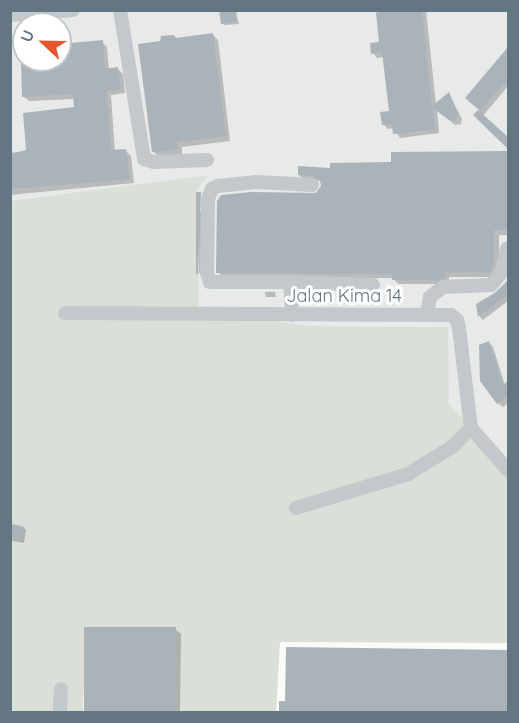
<!DOCTYPE html>
<style>
body{margin:0}
#map{position:relative;width:519px;height:723px;overflow:hidden;background:#fafaf8;font-family:Quicksand,sans-serif}
div>[style]{position:absolute}
[style*='--x']{left:calc(var(--x)*1px);top:calc(var(--y)*1px);width:calc(var(--w)*1px);rotate:calc(var(--a)*1deg)}
.built>*{inset:0;background:#e8e9e9}
.green>*{inset:0;background:#dadfd7}
.shadow>*{inset:0;background:#0003;transform-origin:0 0}
.building>*{inset:0;background:#aab3b9;transform-origin:0 0}
.minor>*{height:14px;margin:-7px;padding:0 7px;transform-origin:7px;border-radius:7px;background:#c3c8cc}
span{translate:-50% -50%;white-space:nowrap;text-align:center;line-height:1.15;-webkit-text-stroke:6px #fff;paint-order:stroke}
.street-label{font-size:18px;color:#657683}
.frame{position:absolute;inset:0;border:12px solid #657683;pointer-events:none}
.north{position:absolute;left:12px;top:12px;width:60px;height:60px;box-sizing:border-box;background:#fff;border:2px solid #c1c8cd;border-radius:50%;rotate:292deg;font-size:16px;font-weight:700;line-height:24px;text-align:center;color:#657683}
.north::after{content:'';display:block;margin:auto;width:21px;height:27px;background:#e4572e;clip-path:polygon(50% 0,100% 100%,50% 72%,0 100%)}
</style>
<div id="map">
<div class="built">
<i style="clip-path:polygon(evenodd,10px 11px,508px 11px,508px 465px,449px 404px,447px 327px,309px 326px,199px 309px,198px 188px,208px 176px,11px 201px,10px 11px,24px 24px,60px 24px,60px 60px,24px 60px,24px 24px)"></i>
</div>
<div class="green">
<i style="clip-path:polygon(209px 175px,198px 188px,199px 309px,309px 326px,448px 327px,449px 404px,508px 465px,508px 643px,280px 642px,276px 712px,174px 712px,176px 636px,86px 631px,83px 712px,11px 712px,10px 201px)"></i>
</div>
<div class="shadow">
<i style="clip-path:polygon(235px 10px,239px 24px,224px 25px,222px 23px)"></i>
<i style="clip-path:polygon(379px 10px,426px 10px,436px 105px,449px 94px,462px 119px,461px 124px,455px 125px,437px 110px,439px 133px,400px 138px,394px 128px,388px 129px,383px 124px,390px 113px,384px 57px,377px 58px,373px 53px,381px 43px)"></i>
<i style="clip-path:polygon(212px 34px,218px 40px,230px 141px,182px 147px,182px 154px,159px 157px,153px 151px,176px 39px)"></i>
<i style="clip-path:polygon(102px 42px,107px 47px,109px 70px,118px 69px,123px 74px,125px 93px,111px 95px,115px 152px,126px 151px,131px 156px,134px 183px,10px 195px,10px 153px,28px 151px,76px 109px,75px 99px,29px 101px,23px 96px,21px 50px,24px 50px,24px 60px,60px 60px,60px 46px)"></i>
<i style="clip-path:polygon(508px 49px,508px 86px,483px 116px,508px 139px,508px 147px,475px 115px,480px 110px,467px 98px)"></i>
<i style="clip-path:polygon(508px 152px,508px 235px,499px 235px,499px 269px,495px 277px,449px 277px,449px 283px,444px 284px,398px 284px,393px 278px,223px 278px,218px 272px,316px 195px,322px 186px,320px 181px,304px 180px,299px 175px,393px 163px,393px 153px)"></i>
<i style="left:199px;top:211px;width:3px;height:62px"></i>
<i style="clip-path:polygon(508px 283px,508px 301px,483px 320px,480px 317px,478px 305px)"></i>
<i style="clip-path:polygon(265px 292px,275px 292px,276px 297px,266px 297px)"></i>
<i style="clip-path:polygon(489px 343px,493px 347px,505px 385px,508px 383px,508px 403px,503px 407px,498px 403px)"></i>
<i style="clip-path:polygon(24px 528px,26px 530px,24px 543px,13px 541px,11px 539px)"></i>
<i style="clip-path:polygon(86px 629px,175px 629px,181px 634px,180px 712px,85px 712px)"></i>
<i style="clip-path:polygon(287px 649px,508px 651px,508px 712px,281px 712px,281px 703px,286px 703px)"></i>
</div>
<div class="building">
<i style="clip-path:polygon(219px 10px,236px 10px,237px 22px,221px 24px)"></i>
<i style="clip-path:polygon(384px 10px,422px 10px,432px 106px,449px 92px,458px 114px,455px 121px,449px 120px,433px 108px,435px 129px,393px 134px,392px 124px,382px 125px,380px 112px,389px 111px,382px 52px,371px 54px,370px 43px,379px 42px,376px 13px)"></i>
<i style="clip-path:polygon(213px 33px,226px 136px,177px 142px,178px 149px,152px 152px,138px 44px,160px 41px,161px 36px,174px 35px,176px 38px)"></i>
<i style="clip-path:polygon(103px 40px,105px 69px,118px 67px,121px 89px,107px 91px,111px 150px,126px 149px,130px 179px,10px 189px,10px 154px,26px 150px,23px 113px,74px 107px,73px 94px,22px 97px,21px 60px,60px 60px,60px 44px)"></i>
<i style="clip-path:polygon(508px 47px,508px 79px,480px 111px,465px 98px)"></i>
<i style="clip-path:polygon(478px 110px,508px 137px,508px 149px,473px 115px)"></i>
<i style="clip-path:polygon(508px 151px,508px 230px,494px 230px,494px 263px,490px 272px,445px 272px,445px 278px,438px 280px,392px 280px,392px 274px,216px 273px,217px 201px,221px 195px,251px 192px,316px 193px,321px 186px,320px 180px,313px 176px,298px 175px,298px 166px,330px 168px,330px 163px,391px 162px,391px 152px)"></i>
<i style="clip-path:polygon(196px 192px,201px 192px,198px 274px,196px 274px)"></i>
<i style="clip-path:polygon(508px 280px,508px 295px,478px 317px,476px 304px,495px 293px)"></i>
<i style="clip-path:polygon(489px 341px,503px 385px,508px 381px,508px 396px,497px 404px,480px 381px,479px 345px)"></i>
<i style="left:12px;top:524px;width:13px;height:15px;rotate:13deg"></i>
<i style="left:84px;top:627px;width:92px;height:85px"></i>
<i style="clip-path:polygon(286px 647px,508px 650px,508px 712px,279px 712px,279px 701px,285px 701px)"></i>
</div>
<div class="minor">
<i style="--x:120;--y:10;--w:151;--a:80.8"></i>
<i style="--x:144;--y:159;--w:10;--a:17"></i>
<i style="--x:154;--y:162;--w:53;--a:-2.2"></i>
<i style="--x:10;--y:15;--w:63;--a:-4.5"></i>
<i style="--x:290;--y:282;--w:83;--a:2.1"></i>
<i style="--x:65;--y:313;--w:386;--a:0.3"></i>
<i style="--x:451;--y:315;--w:8;--a:40"></i>
<i style="--x:457;--y:320;--w:8;--a:76"></i>
<i style="--x:459;--y:328;--w:101;--a:83.2"></i>
<i style="--x:471;--y:428;--w:56;--a:48.6"></i>
<i style="--x:427;--y:314;--w:17;--a:-80"></i>
<i style="--x:430;--y:297;--w:16;--a:-38"></i>
<i style="--x:443;--y:287;--w:48;--a:-2.4"></i>
<i style="--x:491;--y:285;--w:16;--a:-50"></i>
<i style="--x:501;--y:273;--w:25;--a:-76"></i>
<i style="--x:292;--y:315;--w:33;--a:-93"></i>
<i style="--x:290;--y:282;--w:80;--a:180"></i>
<i style="--x:210;--y:282;--w:9;--a:-108"></i>
<i style="--x:207;--y:273;--w:74;--a:-89.2"></i>
<i style="--x:208;--y:199;--w:11;--a:-68"></i>
<i style="--x:212;--y:189;--w:7;--a:-27"></i>
<i style="--x:218;--y:186;--w:39;--a:-6"></i>
<i style="--x:257;--y:182;--w:55;--a:3.1"></i>
<i style="--x:296;--y:508;--w:117;--a:-16.9"></i>
<i style="--x:408;--y:474;--w:52;--a:-31.5"></i>
<i style="--x:452;--y:447;--w:27;--a:-45"></i>
<i style="--x:60;--y:712;--w:23;--a:-88"></i>
</div>
<div class="street-label">
<span style="left:344px;top:296px">Jalan Kima 14</span>
</div>
<div class="frame"></div>
<div class="north">U</div>
</div>
